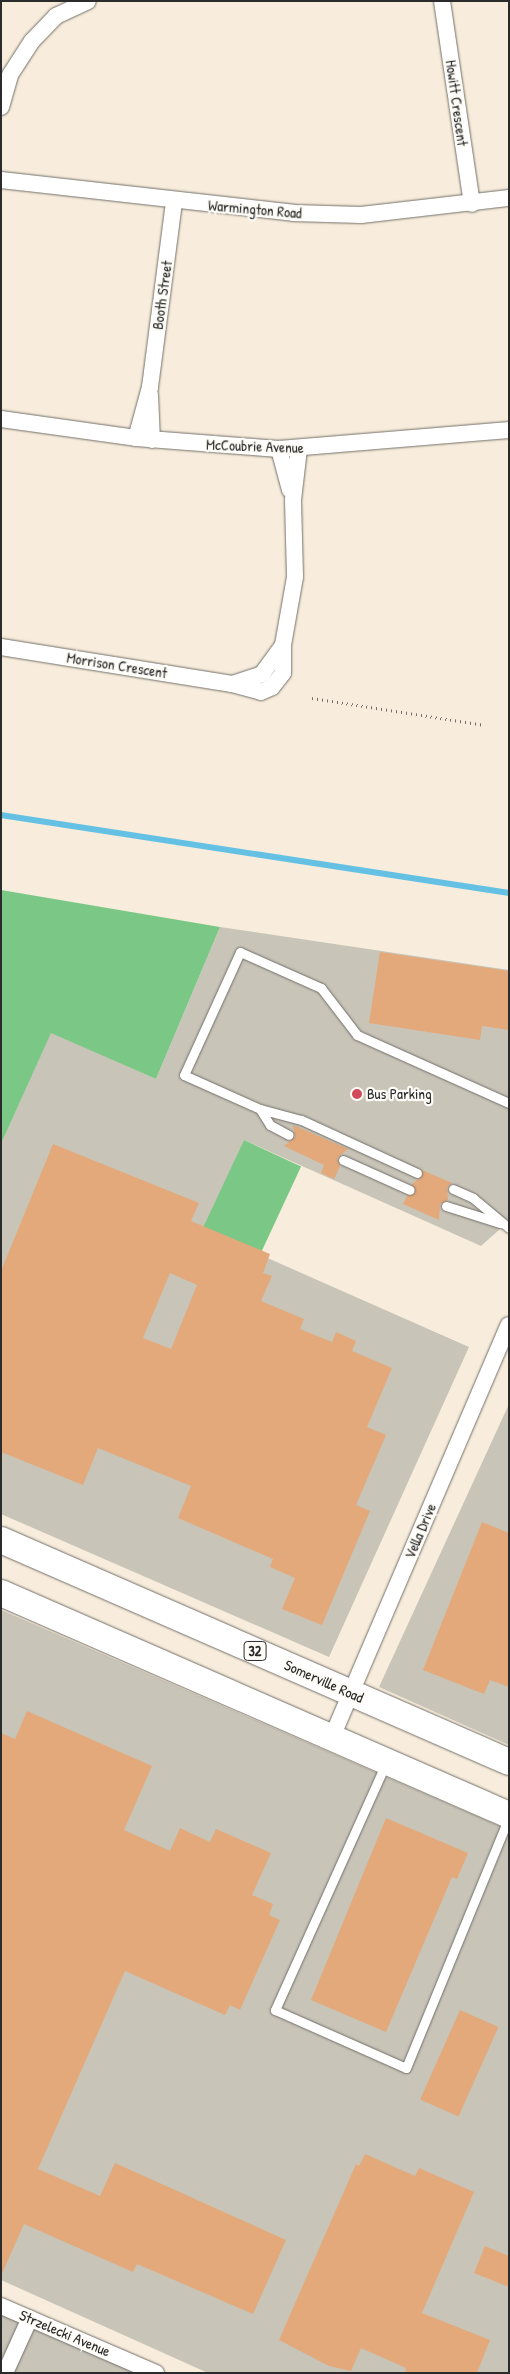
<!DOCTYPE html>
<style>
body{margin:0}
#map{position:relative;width:510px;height:2374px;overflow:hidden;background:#f8eddc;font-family:"Patrick Hand",sans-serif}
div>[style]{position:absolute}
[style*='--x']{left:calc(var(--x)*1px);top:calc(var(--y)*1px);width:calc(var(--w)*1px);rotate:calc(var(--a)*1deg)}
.industrial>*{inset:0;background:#c8c4b8}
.green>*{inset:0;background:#7bc886;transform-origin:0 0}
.stream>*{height:5.5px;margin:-2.75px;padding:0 2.75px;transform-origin:2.75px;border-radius:2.75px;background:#65c1e3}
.building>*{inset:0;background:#e3a97a;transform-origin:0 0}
.path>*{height:3px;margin-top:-1.5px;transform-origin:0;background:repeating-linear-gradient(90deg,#736f69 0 1px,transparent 0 5px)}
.roads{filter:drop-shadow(0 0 1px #736f69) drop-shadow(0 0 1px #736f69)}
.service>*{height:9px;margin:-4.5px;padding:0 4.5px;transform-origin:4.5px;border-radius:4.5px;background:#fff}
.minor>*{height:16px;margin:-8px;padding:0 8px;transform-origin:8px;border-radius:8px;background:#fff}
.primary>*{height:26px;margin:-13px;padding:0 13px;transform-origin:13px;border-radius:13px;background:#fff}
.dots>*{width:14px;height:14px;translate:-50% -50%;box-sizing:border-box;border:2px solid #fdfcf7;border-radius:50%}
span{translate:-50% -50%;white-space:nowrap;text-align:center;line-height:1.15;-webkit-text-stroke:4.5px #fdfcf7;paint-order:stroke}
.shield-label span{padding:1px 4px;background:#fdfcf7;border:1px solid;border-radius:4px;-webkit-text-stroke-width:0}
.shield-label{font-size:14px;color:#2b2b2b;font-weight:700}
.street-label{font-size:15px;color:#2b2b2b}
.poi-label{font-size:15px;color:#2b2b2b}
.left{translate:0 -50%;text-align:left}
.frame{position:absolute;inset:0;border:2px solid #2b2b2b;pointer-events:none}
</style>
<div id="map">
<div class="industrial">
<i style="clip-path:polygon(220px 927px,509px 970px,509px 1221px,481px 1246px,244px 1140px,204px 1230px,469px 1347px,329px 1657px,1px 1514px,1px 1144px,51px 1032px,156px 1079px)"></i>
<i style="clip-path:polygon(509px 1404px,509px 1745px,379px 1687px)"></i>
<i style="clip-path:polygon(1px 1610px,509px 1830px,509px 2373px,208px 2373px,1px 2280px)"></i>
<i style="clip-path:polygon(1px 2311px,143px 2373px,1px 2373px)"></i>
</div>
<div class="green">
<i style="clip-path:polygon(1px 890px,220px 927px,156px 1079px,51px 1033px,1px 1144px)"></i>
<i style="left:244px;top:1140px;width:63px;height:98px;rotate:25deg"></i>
</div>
<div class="stream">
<i style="--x:1;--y:815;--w:514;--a:8.73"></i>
</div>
<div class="building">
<i style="clip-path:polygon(380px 952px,509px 971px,509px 1030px,482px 1026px,480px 1040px,369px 1023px)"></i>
<i style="clip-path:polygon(293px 1125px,348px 1149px,337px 1158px,340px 1166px,334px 1179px,321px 1173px,324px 1165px,284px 1146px,295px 1137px)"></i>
<i style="clip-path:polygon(evenodd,53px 1144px,199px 1203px,191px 1221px,270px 1254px,263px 1273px,272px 1276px,261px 1301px,304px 1319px,300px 1329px,332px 1342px,336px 1332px,356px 1341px,352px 1351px,392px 1368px,367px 1427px,386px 1435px,356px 1505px,370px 1511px,322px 1625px,282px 1609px,295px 1578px,270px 1567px,273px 1559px,178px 1518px,191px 1486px,98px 1448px,83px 1485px,1px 1452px,1px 1271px,53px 1144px,170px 1273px,197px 1285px,171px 1349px,143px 1338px,170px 1273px)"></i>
<i style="clip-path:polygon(422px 1170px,452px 1183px,447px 1187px,448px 1200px,440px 1204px,439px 1220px,403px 1204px,407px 1196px,415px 1193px,412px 1184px,422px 1176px)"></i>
<i style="clip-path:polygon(482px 1522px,509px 1533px,509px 1687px,490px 1680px,484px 1694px,423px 1670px)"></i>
<i style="clip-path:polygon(27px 1711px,152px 1766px,124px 1830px,170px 1851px,180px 1828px,210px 1842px,216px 1829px,271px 1853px,252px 1895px,273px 1904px,269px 1915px,280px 1920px,240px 2010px,230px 2005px,225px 2015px,125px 1971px,38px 2169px,100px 2196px,115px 2163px,286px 2240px,253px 2314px,137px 2264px,133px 2272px,24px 2224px,1px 2276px,1px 1733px,15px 1739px)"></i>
<i style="clip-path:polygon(386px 1818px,468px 1853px,457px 1879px,452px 1877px,386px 2032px,311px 2000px)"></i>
<i style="left:460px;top:2010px;width:42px;height:98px;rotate:24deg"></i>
<i style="clip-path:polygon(365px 2154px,415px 2176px,419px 2168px,474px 2192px,422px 2313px,490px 2340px,477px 2373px,405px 2373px,406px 2368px,361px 2348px,351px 2371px,329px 2366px,279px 2340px,356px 2164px,359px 2166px)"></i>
<i style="clip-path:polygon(485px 2246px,509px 2256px,509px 2287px,474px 2273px)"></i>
</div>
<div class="path">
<i style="--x:312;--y:698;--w:175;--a:8.9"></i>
</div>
<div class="roads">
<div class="service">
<i style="--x:260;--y:1109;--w:19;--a:58"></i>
<i style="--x:270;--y:1125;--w:21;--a:28"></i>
<i style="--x:343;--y:1160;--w:73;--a:24.1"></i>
<i style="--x:417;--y:1173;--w:128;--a:-155.4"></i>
<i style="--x:301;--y:1120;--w:42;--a:-165"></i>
<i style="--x:260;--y:1109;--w:83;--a:-155.9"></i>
<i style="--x:184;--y:1075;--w:135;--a:-65.5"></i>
<i style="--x:240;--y:952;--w:89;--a:24"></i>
<i style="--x:321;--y:988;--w:59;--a:52.5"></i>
<i style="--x:357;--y:1035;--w:167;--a:24.1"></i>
<i style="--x:453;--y:1189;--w:22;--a:24"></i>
<i style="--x:473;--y:1198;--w:47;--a:39.8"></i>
<i style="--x:446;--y:1206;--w:57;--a:17.5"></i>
<i style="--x:386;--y:1763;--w:271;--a:114.2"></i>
<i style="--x:275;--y:2010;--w:143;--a:23.9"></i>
<i style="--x:406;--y:2068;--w:271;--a:-67.7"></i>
</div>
<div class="minor">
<i style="--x:442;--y:1;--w:205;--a:81.6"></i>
<i style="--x:1;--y:107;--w:33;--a:-74"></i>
<i style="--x:10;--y:75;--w:40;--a:-57.1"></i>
<i style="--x:32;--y:41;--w:35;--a:-46"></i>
<i style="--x:56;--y:16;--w:35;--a:-25"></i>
<i style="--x:1;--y:180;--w:294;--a:6.4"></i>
<i style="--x:293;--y:213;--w:68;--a:1.7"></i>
<i style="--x:361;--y:215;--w:149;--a:-6.6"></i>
<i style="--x:150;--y:395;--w:45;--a:87.5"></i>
<i style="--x:1;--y:419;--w:136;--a:8"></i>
<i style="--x:136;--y:438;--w:143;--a:4.4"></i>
<i style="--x:279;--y:449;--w:231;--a:-4.7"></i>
<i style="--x:136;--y:438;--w:53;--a:-74.6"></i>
<i style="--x:150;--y:387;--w:187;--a:-82.6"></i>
<i style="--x:279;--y:449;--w:42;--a:75"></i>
<i style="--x:1;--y:647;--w:234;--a:9.1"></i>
<i style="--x:232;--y:684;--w:30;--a:15"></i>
<i style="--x:261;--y:692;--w:12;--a:-24"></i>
<i style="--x:272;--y:687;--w:18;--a:-52"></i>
<i style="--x:283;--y:673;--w:28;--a:-90"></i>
<i style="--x:232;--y:684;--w:32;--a:-18"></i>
<i style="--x:262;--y:674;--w:36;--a:-54"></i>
<i style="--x:283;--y:645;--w:69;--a:-80"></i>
<i style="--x:295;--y:577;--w:77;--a:-91.5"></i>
<i style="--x:293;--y:500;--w:51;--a:-83.3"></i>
<i style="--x:332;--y:1737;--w:448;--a:-66.8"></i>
<i style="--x:1;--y:2306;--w:169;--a:23.4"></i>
<i style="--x:5;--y:2373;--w:60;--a:-65.6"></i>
</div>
<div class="primary">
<i style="--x:1;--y:1540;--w:554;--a:23.61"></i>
<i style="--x:1;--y:1593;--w:554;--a:23.61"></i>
</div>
</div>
<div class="dots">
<i style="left:357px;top:1094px;background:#d1495b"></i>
</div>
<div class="shield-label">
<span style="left:255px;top:1651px">32</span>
</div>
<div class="street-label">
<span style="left:457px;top:103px;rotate:82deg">Howitt Crescent</span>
<span style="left:255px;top:209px;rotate:5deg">Warmington Road</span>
<span style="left:162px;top:295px;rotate:-82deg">Booth Street</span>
<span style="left:255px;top:446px;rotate:2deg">McCoubrie Avenue</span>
<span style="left:117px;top:665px;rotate:9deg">Morrison Crescent</span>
<span style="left:420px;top:1531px;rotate:-67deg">Vella Drive</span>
<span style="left:324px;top:1681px;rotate:24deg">Somerville Road</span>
<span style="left:65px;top:2333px;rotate:23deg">Strzelecki Avenue</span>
</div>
<div class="poi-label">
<span class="left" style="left:367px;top:1094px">Bus Parking</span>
</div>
<div class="frame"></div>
</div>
